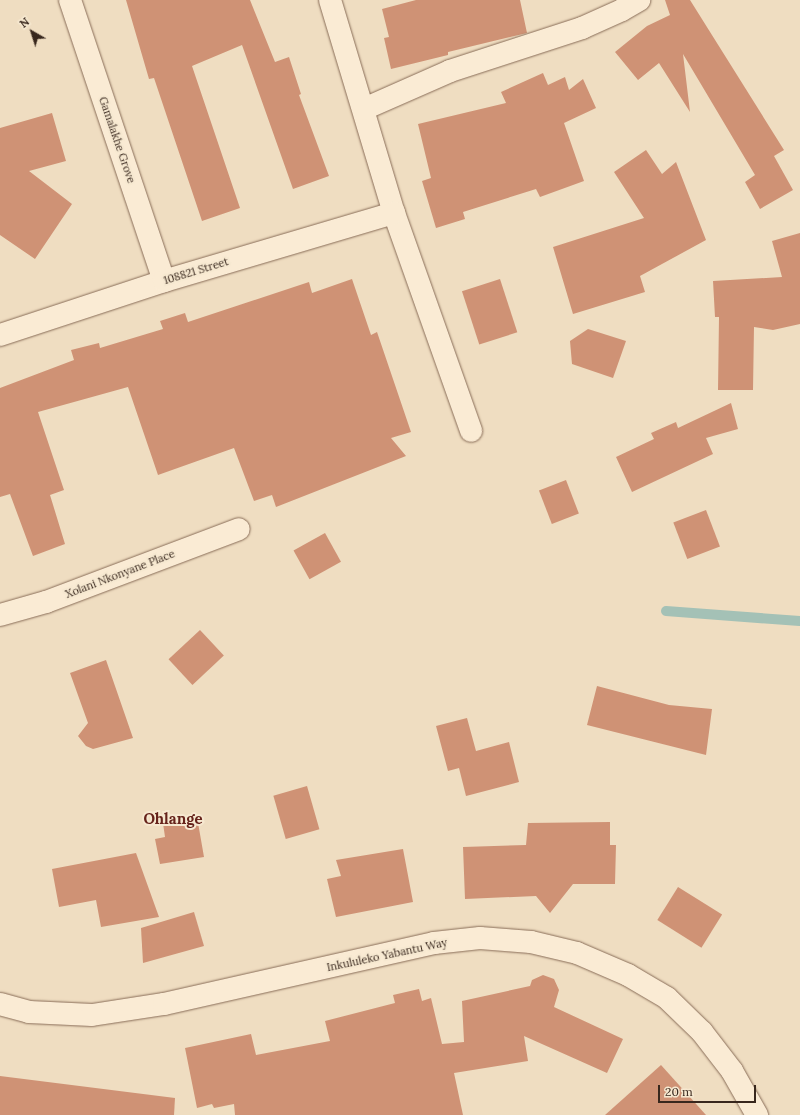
<!DOCTYPE html>
<style>
body{margin:0}
#map{position:relative;width:800px;height:1115px;overflow:hidden;background:#efddc1;font-family:Lora,serif}
div>[style]{position:absolute}
[style*='--x']{left:calc(var(--x)*1px);top:calc(var(--y)*1px);width:calc(var(--w)*1px);rotate:calc(var(--a)*1deg)}
.stream>*{height:10px;margin:-5px;padding:0 5px;transform-origin:5px;border-radius:5px;background:#a4c1b6}
.building>*{inset:0;background:#cf9275;transform-origin:0 0}
.roads{filter:drop-shadow(0 0 1px #896d58) drop-shadow(0 0 1px #896d58)}
.minor>*{height:22px;margin:-11px;padding:0 11px;transform-origin:11px;border-radius:11px;background:#faebd4}
span{translate:-50% -50%;white-space:nowrap;text-align:center;line-height:1.15;-webkit-text-stroke:4px #f6e8d0;paint-order:stroke}
.street-label{font-size:11px;color:#38271d}
.district-label{font-size:15px;color:#66231b;font-weight:700}
.north{position:absolute;left:12px;top:12px;width:40px;height:40px;-webkit-text-stroke:3px #f6e8d0;paint-order:stroke;rotate:321deg;font-size:11px;font-weight:700;line-height:16px;text-align:center;color:#38271d}
.north::after{content:'';display:block;margin:auto;width:14px;height:18px;background:#38271d;clip-path:polygon(50% 0,100% 100%,50% 72%,0 100%)}
.scale{position:absolute;left:658px;top:1085px;width:98px;height:18px;box-sizing:border-box;border:2px solid #38271d;border-top:0;padding-left:5px;font-size:12px;line-height:14px;white-space:nowrap;color:#38271d;-webkit-text-stroke:3px #f6e8d0;paint-order:stroke}
</style>
<div id="map">
<div class="stream">
<i style="--x:666;--y:611;--w:134;--a:4.3"></i>
</div>
<div class="building">
<i style="clip-path:polygon(126px 0,250px 0,275px 62px,289px 57px,301px 94px,299px 95px,329px 176px,293px 189px,242px 45px,192px 66px,240px 208px,202px 221px,154px 78px,149px 79px)"></i>
<i style="clip-path:polygon(416px 0,520px 0,527px 33px,448px 52px,448px 55px,391px 69px,384px 38px,389px 37px,382px 9px)"></i>
<i style="clip-path:polygon(665px 0,690px 0,784px 150px,774px 156px,793px 190px,760px 209px,745px 182px,755px 175px,683px 54px,690px 112px,659px 63px,638px 80px,615px 52px,647px 26px,670px 15px)"></i>
<i style="clip-path:polygon(543px 73px,548px 85px,565px 77px,569px 90px,583px 79px,596px 108px,564px 123px,584px 181px,540px 197px,536px 189px,463px 212px,465px 219px,436px 228px,422px 181px,431px 178px,418px 124px,506px 103px,501px 92px)"></i>
<i style="clip-path:polygon(52px 113px,66px 161px,29px 171px,72px 204px,35px 259px,0 235px,0 128px)"></i>
<i style="clip-path:polygon(646px 150px,662px 174px,676px 162px,706px 240px,640px 276px,645px 292px,573px 314px,553px 247px,644px 218px,614px 172px)"></i>
<i style="clip-path:polygon(800px 233px,800px 324px,773px 330px,754px 327px,753px 390px,718px 390px,719px 317px,715px 317px,713px 281px,782px 277px,772px 241px)"></i>
<i style="clip-path:polygon(352px 279px,371px 335px,377px 332px,411px 432px,391px 438px,406px 456px,276px 507px,272px 495px,254px 501px,234px 448px,158px 475px,128px 387px,38px 412px,64px 490px,50px 495px,65px 544px,33px 556px,10px 494px,0 497px,0 388px,74px 360px,71px 350px,99px 343px,100px 348px,163px 329px,160px 321px,185px 313px,188px 322px,309px 282px,312px 293px)"></i>
<i style="left:500px;top:279px;width:56px;height:40px;rotate:72deg"></i>
<i style="clip-path:polygon(588px 329px,626px 341px,613px 378px,572px 364px,570px 341px)"></i>
<i style="clip-path:polygon(731px 403px,738px 429px,706px 438px,713px 454px,632px 492px,616px 457px,654px 439px,651px 433px,676px 422px,678px 428px)"></i>
<i style="left:566px;top:480px;width:36px;height:29px;rotate:69deg"></i>
<i style="left:706px;top:510px;width:39px;height:35px;rotate:69deg"></i>
<i style="left:325px;top:533px;width:33px;height:36px;rotate:61deg"></i>
<i style="left:200px;top:630px;width:35px;height:43px;rotate:47deg"></i>
<i style="clip-path:polygon(106px 660px,133px 738px,93px 749px,86px 746px,78px 736px,88px 723px,70px 673px)"></i>
<i style="clip-path:polygon(597px 686px,669px 705px,712px 709px,706px 755px,587px 725px)"></i>
<i style="clip-path:polygon(467px 718px,476px 751px,509px 742px,519px 782px,466px 796px,459px 768px,448px 771px,436px 726px)"></i>
<i style="left:307px;top:786px;width:45px;height:35px;rotate:74deg"></i>
<i style="clip-path:polygon(197px 817px,204px 857px,160px 864px,155px 839px,165px 837px,163px 823px)"></i>
<i style="clip-path:polygon(610px 822px,610px 845px,616px 845px,615px 884px,573px 884px,550px 913px,536px 896px,465px 899px,463px 847px,526px 845px,528px 823px)"></i>
<i style="clip-path:polygon(403px 849px,413px 902px,336px 917px,327px 879px,341px 876px,336px 860px)"></i>
<i style="clip-path:polygon(136px 853px,159px 917px,101px 927px,96px 900px,59px 907px,52px 869px)"></i>
<i style="left:678px;top:887px;width:52px;height:39px;rotate:32deg"></i>
<i style="clip-path:polygon(194px 912px,204px 946px,143px 963px,141px 928px)"></i>
<i style="clip-path:polygon(543px 975px,554px 979px,559px 990px,554px 1007px,623px 1039px,607px 1073px,524px 1036px,528px 1061px,454px 1073px,463px 1115px,235px 1115px,234px 1104px,214px 1108px,212px 1104px,197px 1108px,185px 1048px,251px 1034px,256px 1055px,330px 1041px,325px 1021px,395px 1003px,393px 995px,419px 989px,422px 1001px,431px 998px,442px 1044px,464px 1042px,462px 1001px,530px 986px,532px 980px)"></i>
<i style="clip-path:polygon(661px 1065px,706px 1115px,605px 1115px)"></i>
<i style="clip-path:polygon(0 1076px,175px 1098px,174px 1115px,0 1115px)"></i>
</div>
<div class="roads">
<div class="minor">
<i style="--x:70;--y:0;--w:296;--a:71.5"></i>
<i style="--x:330;--y:0;--w:222;--a:73.3"></i>
<i style="--x:394;--y:213;--w:231;--a:70.5"></i>
<i style="--x:364;--y:109;--w:94;--a:-23.8"></i>
<i style="--x:450;--y:71;--w:139;--a:-18"></i>
<i style="--x:582;--y:28;--w:44;--a:-24.2"></i>
<i style="--x:622;--y:10;--w:20;--a:-30"></i>
<i style="--x:0;--y:335;--w:173;--a:-18.2"></i>
<i style="--x:164;--y:281;--w:240;--a:-16.5"></i>
<i style="--x:0;--y:615;--w:48;--a:-15.8"></i>
<i style="--x:46;--y:602;--w:206;--a:-20.7"></i>
<i style="--x:0;--y:1004;--w:30;--a:15"></i>
<i style="--x:29;--y:1012;--w:63;--a:2.7"></i>
<i style="--x:92;--y:1015;--w:73;--a:-8.7"></i>
<i style="--x:164;--y:1004;--w:277;--a:-12.7"></i>
<i style="--x:434;--y:943;--w:46;--a:-6.2"></i>
<i style="--x:480;--y:938;--w:51;--a:4.5"></i>
<i style="--x:531;--y:942;--w:47;--a:13.4"></i>
<i style="--x:577;--y:953;--w:56;--a:23.3"></i>
<i style="--x:628;--y:975;--w:45;--a:30.5"></i>
<i style="--x:667;--y:998;--w:49;--a:44.2"></i>
<i style="--x:702;--y:1032;--w:49;--a:52.4"></i>
<i style="--x:732;--y:1071;--w:51;--a:60.4"></i>
</div>
</div>
<div class="street-label">
<span style="left:117px;top:140px;rotate:71deg">Gamalakhe Grove</span>
<span style="left:196px;top:271px;rotate:-17deg">108821 Street</span>
<span style="left:120px;top:574px;rotate:-21deg">Xolani Nkonyane Place</span>
<span style="left:387px;top:955px;rotate:-12deg">Inkululeko Yabantu Way</span>
</div>
<div class="district-label">
<span style="left:173px;top:819px">Ohlange</span>
</div>
<div class="north">N</div>
<div class="scale">20 m</div>
</div>
